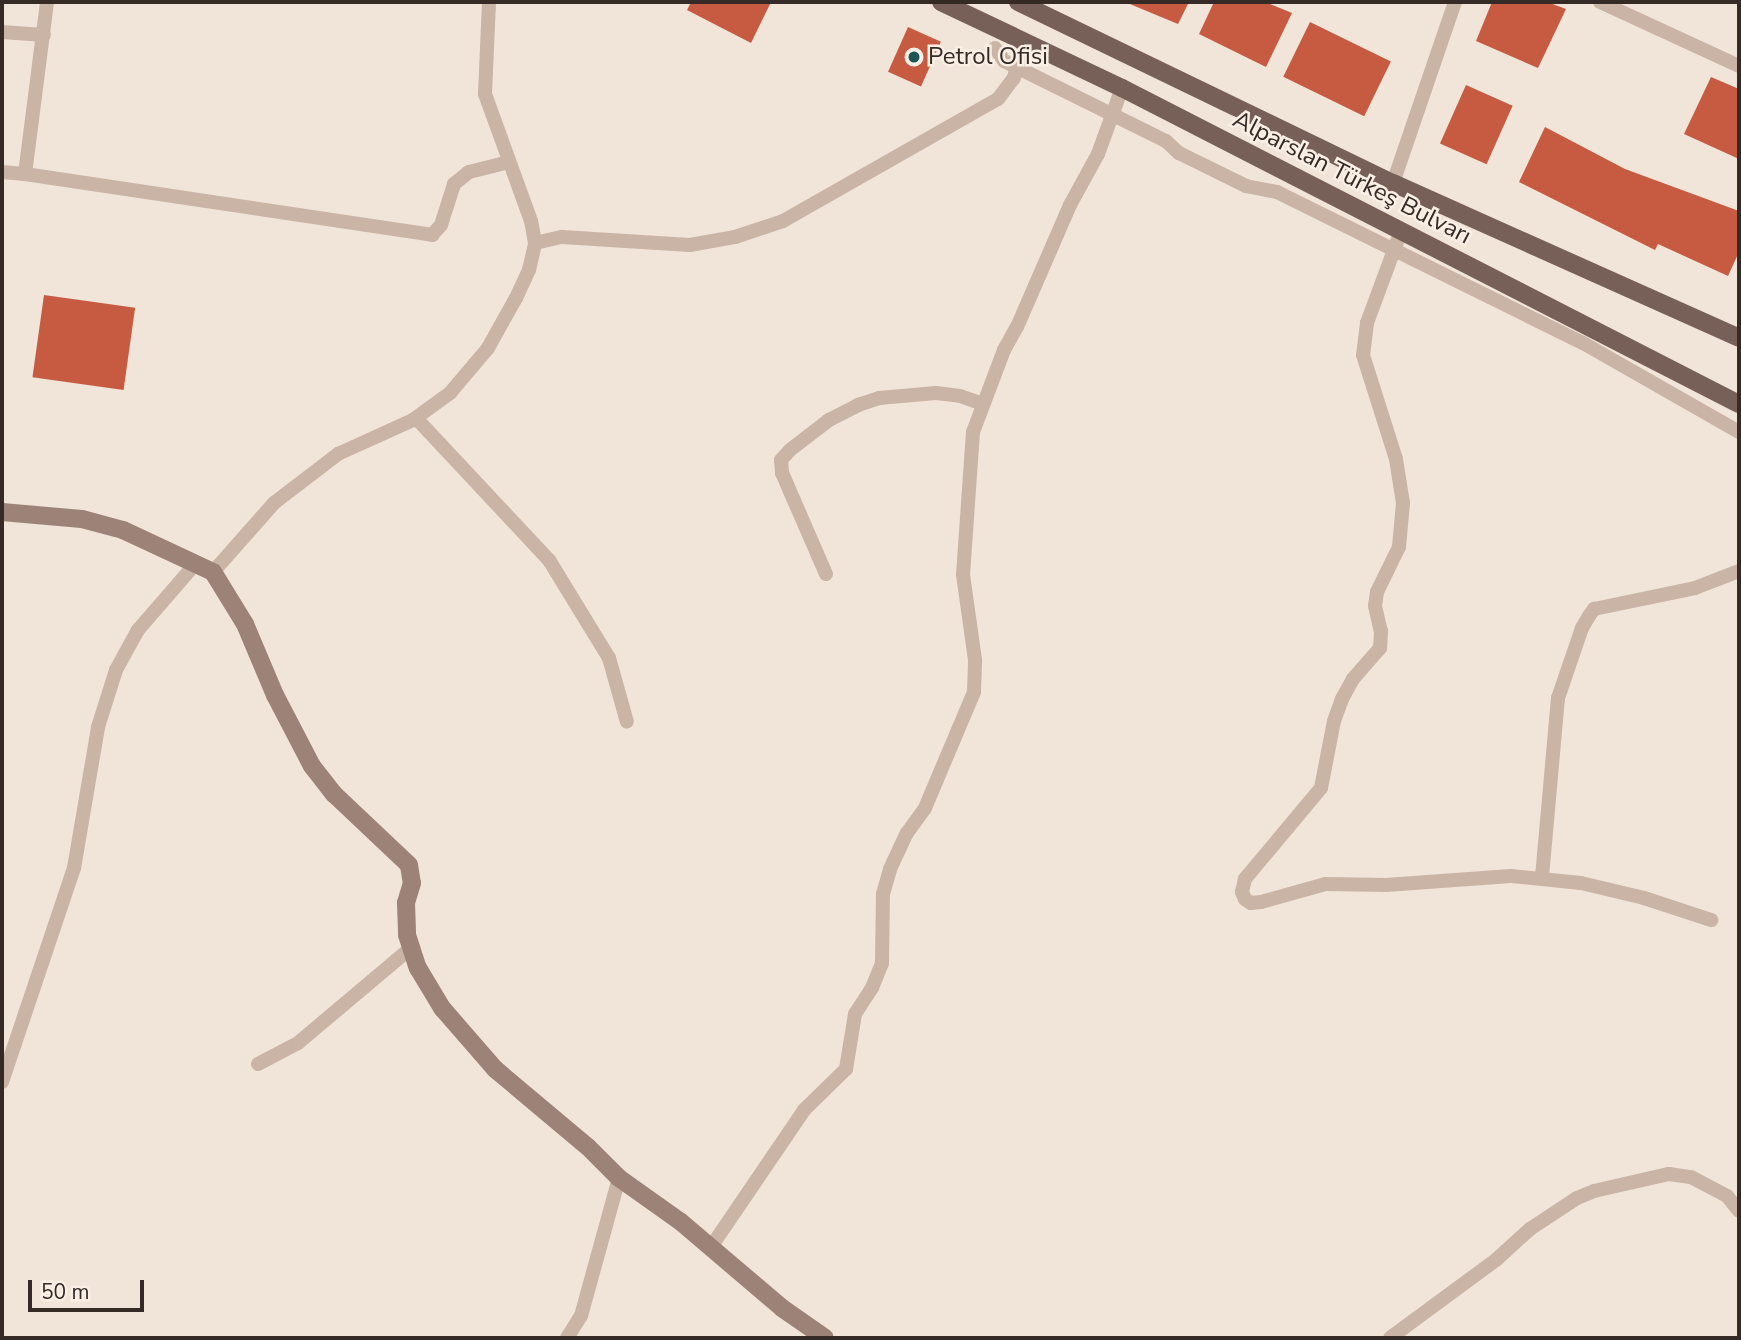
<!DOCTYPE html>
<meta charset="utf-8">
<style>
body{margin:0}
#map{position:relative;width:1741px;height:1340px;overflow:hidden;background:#f1e4d9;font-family:"Nunito Sans",sans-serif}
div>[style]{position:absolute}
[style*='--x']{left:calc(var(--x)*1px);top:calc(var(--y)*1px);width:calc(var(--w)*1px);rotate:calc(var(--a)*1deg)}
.building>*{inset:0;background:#c65b42;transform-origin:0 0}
.street>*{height:14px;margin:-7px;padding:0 7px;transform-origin:7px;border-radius:7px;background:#c9b4a5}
.secondary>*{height:18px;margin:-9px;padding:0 9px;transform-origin:9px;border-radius:9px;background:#9c8277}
.primary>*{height:18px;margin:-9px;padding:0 9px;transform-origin:9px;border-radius:9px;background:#776057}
.dots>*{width:19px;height:19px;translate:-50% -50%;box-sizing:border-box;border:4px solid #f9efe5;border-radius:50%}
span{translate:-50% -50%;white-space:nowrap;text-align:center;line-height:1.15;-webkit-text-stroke:5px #f9efe5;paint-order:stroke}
.poi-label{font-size:24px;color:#352a26}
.left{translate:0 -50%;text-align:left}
.street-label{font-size:24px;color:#352a26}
.frame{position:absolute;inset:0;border:4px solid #352a26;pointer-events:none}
.scale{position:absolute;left:28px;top:1280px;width:116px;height:32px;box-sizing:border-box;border:4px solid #352a26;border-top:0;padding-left:9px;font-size:21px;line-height:24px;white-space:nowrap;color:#352a26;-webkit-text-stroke:5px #f9efe5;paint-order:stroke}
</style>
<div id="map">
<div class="building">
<i style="clip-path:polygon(691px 2px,771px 2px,751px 43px,687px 10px)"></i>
<i style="clip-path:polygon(1125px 2px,1189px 2px,1178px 24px)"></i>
<i style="clip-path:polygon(1214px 2px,1265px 2px,1292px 13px,1266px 67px,1199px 34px)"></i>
<i style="clip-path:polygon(1492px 2px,1547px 2px,1566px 9px,1538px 68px,1476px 41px)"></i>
<i style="left:1310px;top:22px;width:90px;height:61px;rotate:26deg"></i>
<i style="left:908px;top:27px;width:36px;height:49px;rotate:24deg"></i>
<i style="clip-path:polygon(1711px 77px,1739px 89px,1739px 159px,1684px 134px)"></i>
<i style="left:1466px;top:85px;width:51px;height:64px;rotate:24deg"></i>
<i style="clip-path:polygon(1545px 127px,1625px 169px,1739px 211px,1739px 252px,1728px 276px,1658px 244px,1655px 250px,1519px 182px)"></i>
<i style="left:44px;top:295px;width:92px;height:83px;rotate:8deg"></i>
</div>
<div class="street">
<i style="--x:1600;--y:2;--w:153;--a:24.7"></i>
<i style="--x:2;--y:32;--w:42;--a:4.1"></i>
<i style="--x:995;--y:48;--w:16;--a:55"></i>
<i style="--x:1004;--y:61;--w:181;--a:26.3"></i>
<i style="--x:1166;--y:141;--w:18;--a:43"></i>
<i style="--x:1179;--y:153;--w:75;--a:26.2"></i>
<i style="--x:1246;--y:186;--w:32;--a:11"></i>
<i style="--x:1277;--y:192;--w:341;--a:26.3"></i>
<i style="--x:1583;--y:343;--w:180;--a:29.7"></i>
<i style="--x:2;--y:172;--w:23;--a:5"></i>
<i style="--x:25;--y:174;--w:173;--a:-82.7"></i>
<i style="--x:25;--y:174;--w:412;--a:8.5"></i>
<i style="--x:432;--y:235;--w:13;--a:-48"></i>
<i style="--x:441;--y:225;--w:43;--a:-72.4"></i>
<i style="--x:454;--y:184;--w:19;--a:-39"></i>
<i style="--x:469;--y:172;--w:41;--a:-14"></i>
<i style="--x:1393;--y:183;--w:191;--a:-71.1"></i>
<i style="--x:1401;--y:231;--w:98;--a:110.3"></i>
<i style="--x:1367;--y:323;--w:32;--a:97"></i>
<i style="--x:1363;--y:355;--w:109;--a:72.4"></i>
<i style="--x:1396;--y:459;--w:45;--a:81"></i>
<i style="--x:1403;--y:503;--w:44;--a:95.2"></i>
<i style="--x:1399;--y:547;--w:50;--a:116.1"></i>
<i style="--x:1377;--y:592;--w:14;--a:98"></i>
<i style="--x:1375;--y:606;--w:26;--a:77"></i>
<i style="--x:1381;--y:631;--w:17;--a:93"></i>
<i style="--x:1380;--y:648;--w:41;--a:131.1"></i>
<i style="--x:1353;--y:679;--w:23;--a:119"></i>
<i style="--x:1342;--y:699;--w:23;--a:110"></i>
<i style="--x:1334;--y:721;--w:68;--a:101"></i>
<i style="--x:1321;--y:788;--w:119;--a:129.9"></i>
<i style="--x:1245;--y:879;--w:13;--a:103"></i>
<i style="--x:1242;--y:892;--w:8;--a:67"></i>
<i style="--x:1245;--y:899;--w:7;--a:34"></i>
<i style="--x:1251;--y:903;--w:10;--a:-6"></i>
<i style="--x:1261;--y:902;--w:67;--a:-15.5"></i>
<i style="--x:1326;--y:884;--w:60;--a:1"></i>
<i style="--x:1386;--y:885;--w:125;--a:-4.1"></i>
<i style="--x:1511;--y:876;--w:70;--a:5.7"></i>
<i style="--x:1581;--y:883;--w:65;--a:13.4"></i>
<i style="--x:1644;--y:898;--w:71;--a:18.2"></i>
<i style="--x:535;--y:243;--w:28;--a:-13"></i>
<i style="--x:562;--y:237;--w:128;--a:3.6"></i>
<i style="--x:690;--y:245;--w:46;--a:-10.1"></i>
<i style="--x:735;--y:237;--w:51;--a:-18.4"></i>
<i style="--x:783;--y:221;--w:247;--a:-29.6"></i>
<i style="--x:998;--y:99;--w:26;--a:-53"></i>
<i style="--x:1014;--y:78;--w:38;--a:-76"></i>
<i style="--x:416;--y:418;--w:195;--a:46.9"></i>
<i style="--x:549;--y:560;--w:115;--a:58.5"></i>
<i style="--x:609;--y:658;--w:66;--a:74.3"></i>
<i style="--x:213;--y:572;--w:92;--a:-48.5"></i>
<i style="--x:274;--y:503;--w:81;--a:-37.4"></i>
<i style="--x:338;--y:454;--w:82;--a:-24.4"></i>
<i style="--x:413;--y:420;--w:46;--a:-36.1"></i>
<i style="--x:450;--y:393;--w:59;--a:-49.8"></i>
<i style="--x:488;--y:348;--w:57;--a:-60.8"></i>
<i style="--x:516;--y:298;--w:31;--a:-65"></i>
<i style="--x:529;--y:270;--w:28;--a:-77"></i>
<i style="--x:535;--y:243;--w:22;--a:-100"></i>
<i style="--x:531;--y:221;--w:135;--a:-109.9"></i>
<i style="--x:485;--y:94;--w:92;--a:-87.5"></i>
<i style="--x:826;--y:574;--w:110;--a:-113.5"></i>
<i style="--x:782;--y:473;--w:13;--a:-94"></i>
<i style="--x:781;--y:460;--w:13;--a:-48"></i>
<i style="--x:790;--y:450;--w:49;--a:-37.6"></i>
<i style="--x:829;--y:420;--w:33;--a:-27"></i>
<i style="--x:858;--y:405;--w:22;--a:-18"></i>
<i style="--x:879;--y:398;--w:57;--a:-5"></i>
<i style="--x:936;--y:393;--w:24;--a:7"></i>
<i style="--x:960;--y:396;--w:24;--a:19"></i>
<i style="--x:1542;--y:877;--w:180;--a:-84.9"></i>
<i style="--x:1558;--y:698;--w:74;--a:-71.1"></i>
<i style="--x:1582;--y:628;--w:14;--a:-60"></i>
<i style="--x:1589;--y:616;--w:9;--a:-54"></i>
<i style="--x:1594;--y:609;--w:103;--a:-11.7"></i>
<i style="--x:1695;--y:588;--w:47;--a:-21.1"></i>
<i style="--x:258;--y:1064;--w:45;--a:-27.7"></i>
<i style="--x:298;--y:1043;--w:148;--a:-40.1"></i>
<i style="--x:2;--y:1082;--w:226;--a:-71.4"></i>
<i style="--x:74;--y:868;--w:143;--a:-80.3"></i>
<i style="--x:98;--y:727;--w:60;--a:-72.5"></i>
<i style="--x:116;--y:670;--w:46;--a:-61.2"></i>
<i style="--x:138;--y:630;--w:89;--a:-49.1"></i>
<i style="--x:711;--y:1247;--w:166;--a:-55.8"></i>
<i style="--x:804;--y:1110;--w:59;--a:-44.3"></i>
<i style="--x:846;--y:1069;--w:56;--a:-80.7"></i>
<i style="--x:855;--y:1014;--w:31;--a:-57"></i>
<i style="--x:872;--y:988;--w:27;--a:-68"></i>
<i style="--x:882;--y:963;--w:69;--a:-89.2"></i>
<i style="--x:883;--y:894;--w:26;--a:-74"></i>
<i style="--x:890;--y:869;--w:40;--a:-65"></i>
<i style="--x:907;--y:833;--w:31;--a:-54"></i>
<i style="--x:925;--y:808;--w:126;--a:-67.1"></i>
<i style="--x:974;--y:692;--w:32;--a:-88"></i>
<i style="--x:975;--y:660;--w:86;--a:-98"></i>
<i style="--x:963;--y:575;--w:143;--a:-86"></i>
<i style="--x:973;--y:432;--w:88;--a:-69.3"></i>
<i style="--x:1004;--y:350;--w:26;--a:-61"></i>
<i style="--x:1017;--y:327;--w:133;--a:-66.5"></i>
<i style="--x:1070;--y:205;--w:58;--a:-61.2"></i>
<i style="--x:1098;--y:154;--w:70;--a:-70"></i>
<i style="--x:567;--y:1338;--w:26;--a:-58"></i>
<i style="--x:581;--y:1316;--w:143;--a:-74.6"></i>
<i style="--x:1390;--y:1338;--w:133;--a:-36.4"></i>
<i style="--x:1497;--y:1259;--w:45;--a:-42.3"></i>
<i style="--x:1530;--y:1229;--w:56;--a:-33.4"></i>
<i style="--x:1577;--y:1198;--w:18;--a:-22"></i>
<i style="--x:1594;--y:1191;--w:77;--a:-12.8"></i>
<i style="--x:1669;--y:1174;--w:22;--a:8"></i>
<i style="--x:1691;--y:1177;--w:41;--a:27.8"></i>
<i style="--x:1727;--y:1196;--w:19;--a:51"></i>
</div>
<div class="secondary">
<i style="--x:2;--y:512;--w:80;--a:5"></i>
<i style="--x:82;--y:519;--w:42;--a:15"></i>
<i style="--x:123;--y:530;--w:99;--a:25"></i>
<i style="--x:213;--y:572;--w:61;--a:58.4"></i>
<i style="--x:245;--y:624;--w:77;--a:67.1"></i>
<i style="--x:275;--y:695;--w:80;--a:62.5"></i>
<i style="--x:312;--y:766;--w:36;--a:52"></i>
<i style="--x:334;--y:794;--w:103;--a:43.4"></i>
<i style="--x:409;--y:865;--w:18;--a:81"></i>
<i style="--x:412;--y:883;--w:21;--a:107"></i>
<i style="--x:406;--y:903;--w:32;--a:88"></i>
<i style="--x:407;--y:935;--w:35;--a:72"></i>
<i style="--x:418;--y:968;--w:47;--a:59"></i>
<i style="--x:442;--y:1008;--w:81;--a:49"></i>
<i style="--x:495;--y:1069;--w:121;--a:40"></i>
<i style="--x:588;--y:1147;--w:44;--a:45"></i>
<i style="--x:619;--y:1178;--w:76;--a:35.4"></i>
<i style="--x:681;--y:1222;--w:133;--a:40.4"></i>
<i style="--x:782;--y:1308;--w:52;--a:34.9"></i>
</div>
<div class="primary">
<i style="--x:941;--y:2;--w:200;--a:25.4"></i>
<i style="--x:1122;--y:88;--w:693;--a:27.12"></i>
<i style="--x:1018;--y:2;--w:416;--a:25.8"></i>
<i style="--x:1393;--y:183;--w:379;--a:24.1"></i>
</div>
<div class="dots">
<i style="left:914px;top:57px;background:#1c5556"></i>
</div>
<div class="poi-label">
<span class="left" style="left:928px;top:57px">Petrol Ofisi</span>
</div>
<div class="street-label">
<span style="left:1352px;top:178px;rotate:27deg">Alparslan Türkeş Bulvarı</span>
</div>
<div class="frame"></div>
<div class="scale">50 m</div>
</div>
